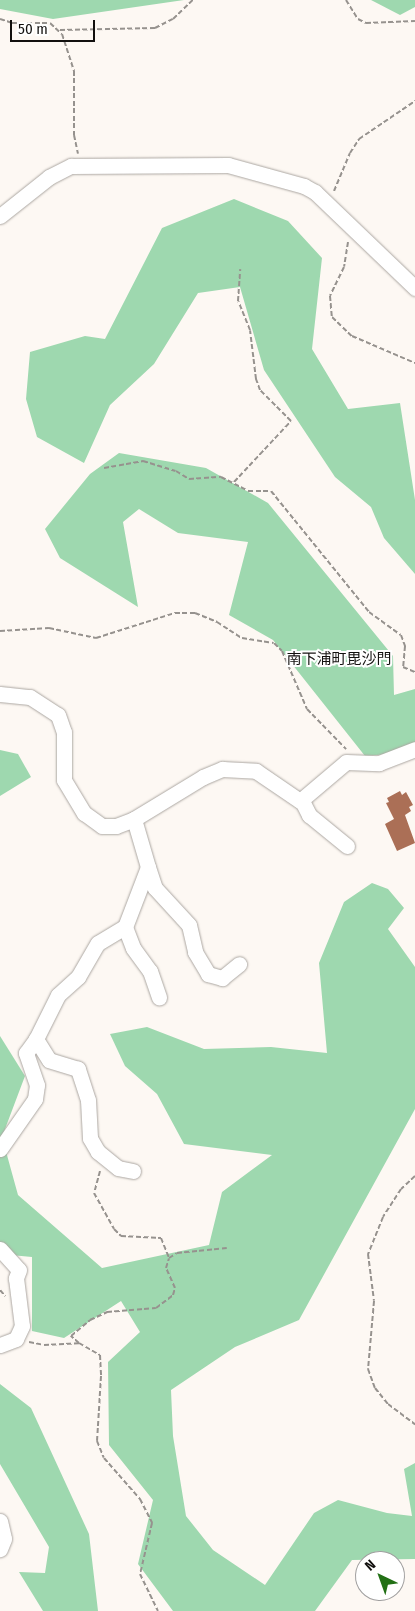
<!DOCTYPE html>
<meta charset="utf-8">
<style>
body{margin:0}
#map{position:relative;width:415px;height:1611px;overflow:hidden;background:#fdf8f3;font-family:"Fira Sans Condensed","Noto Sans JP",sans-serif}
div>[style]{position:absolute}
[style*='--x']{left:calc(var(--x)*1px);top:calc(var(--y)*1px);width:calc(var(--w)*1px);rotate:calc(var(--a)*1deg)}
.green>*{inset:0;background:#9ed8af}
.building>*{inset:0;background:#ab6f56}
.path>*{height:2px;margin-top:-1px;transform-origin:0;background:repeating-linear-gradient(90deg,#96928e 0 5px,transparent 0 7.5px)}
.roads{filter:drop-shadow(0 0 1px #aca7a2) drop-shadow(0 0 1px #aca7a2)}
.minor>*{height:15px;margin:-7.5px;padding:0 7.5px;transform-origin:7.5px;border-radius:7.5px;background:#fff}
span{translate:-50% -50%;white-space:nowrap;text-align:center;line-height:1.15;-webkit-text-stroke:4px #fff;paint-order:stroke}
.quarter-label{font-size:15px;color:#12100e}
.north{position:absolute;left:355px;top:1551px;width:50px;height:50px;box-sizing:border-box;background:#fff;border:1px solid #a09f9f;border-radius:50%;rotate:318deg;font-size:14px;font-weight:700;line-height:20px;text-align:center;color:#12100e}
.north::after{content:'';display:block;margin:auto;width:18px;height:22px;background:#227015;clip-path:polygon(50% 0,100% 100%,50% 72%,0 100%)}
.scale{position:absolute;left:10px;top:20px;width:85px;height:22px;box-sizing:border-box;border:2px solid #12100e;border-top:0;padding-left:6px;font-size:15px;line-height:18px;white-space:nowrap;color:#12100e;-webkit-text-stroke:4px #fff;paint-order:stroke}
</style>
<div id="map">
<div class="green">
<i style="clip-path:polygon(0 0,184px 0,53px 19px,0 9px)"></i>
<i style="clip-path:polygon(371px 0,415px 0,415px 7px,400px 15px)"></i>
<i style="clip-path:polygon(234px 199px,288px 221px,322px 258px,312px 349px,348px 409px,400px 403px,415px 500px,415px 574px,384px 538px,371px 507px,335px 477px,264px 370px,240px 287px,198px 293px,154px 364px,110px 405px,84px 463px,37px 437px,26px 399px,30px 352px,85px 336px,105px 339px,162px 228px)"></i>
<i style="clip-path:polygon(119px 453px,206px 468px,268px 503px,393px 656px,394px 695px,415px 689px,415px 752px,365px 756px,273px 640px,229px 615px,248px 542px,178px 533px,139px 509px,123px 522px,138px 607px,60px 558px,45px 529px,90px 474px)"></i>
<i style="clip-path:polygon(0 750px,18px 754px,31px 777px,0 796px)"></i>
<i style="clip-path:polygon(372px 883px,388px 889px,404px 908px,388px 929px,415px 967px,415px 1109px,299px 1320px,235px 1347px,171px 1390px,173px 1436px,186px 1516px,213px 1550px,265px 1585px,314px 1513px,338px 1500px,387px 1513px,412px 1516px,404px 1469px,415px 1463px,415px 1559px,352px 1560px,315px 1611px,173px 1611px,138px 1564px,153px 1500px,109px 1445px,108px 1362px,140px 1332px,121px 1301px,64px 1338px,32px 1331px,32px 1257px,0 1254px,0 1036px,25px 1076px,2px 1137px,18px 1195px,102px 1268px,209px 1245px,222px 1192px,272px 1155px,184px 1144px,157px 1094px,125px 1066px,110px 1034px,147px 1027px,204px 1049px,271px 1047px,327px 1053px,319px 963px,344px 902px)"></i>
<i style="clip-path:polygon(0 1384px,31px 1408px,89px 1534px,98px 1611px,43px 1611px,19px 1572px,45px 1573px,49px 1547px,0 1464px)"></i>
</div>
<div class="building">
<i style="clip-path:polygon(400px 791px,402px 795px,406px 792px,413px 805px,409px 807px,411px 811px,405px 815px,415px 843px,397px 851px,385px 824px,394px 819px,386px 803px,389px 802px,387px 798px)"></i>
</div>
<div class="path">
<i style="--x:346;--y:0;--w:22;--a:58"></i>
<i style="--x:358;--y:19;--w:9;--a:27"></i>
<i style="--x:366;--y:23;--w:49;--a:-2.3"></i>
<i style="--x:0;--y:19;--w:13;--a:18"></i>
<i style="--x:12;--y:23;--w:38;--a:0"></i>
<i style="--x:50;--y:23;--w:16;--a:43"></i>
<i style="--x:62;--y:34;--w:39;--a:72"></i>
<i style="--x:74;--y:71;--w:64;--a:90"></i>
<i style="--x:74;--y:135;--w:19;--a:78"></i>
<i style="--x:60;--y:30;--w:95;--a:-1.2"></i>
<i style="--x:155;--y:28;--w:20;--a:-27"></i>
<i style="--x:173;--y:19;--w:28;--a:-44"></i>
<i style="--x:334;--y:191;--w:41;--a:-67.2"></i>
<i style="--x:350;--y:153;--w:17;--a:-57"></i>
<i style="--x:359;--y:139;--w:68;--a:-34.2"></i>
<i style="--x:348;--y:242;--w:25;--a:99"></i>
<i style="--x:344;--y:267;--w:32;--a:116"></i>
<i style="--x:330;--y:296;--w:21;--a:85"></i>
<i style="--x:332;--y:317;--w:28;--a:44"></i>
<i style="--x:352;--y:336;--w:69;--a:23.2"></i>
<i style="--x:104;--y:468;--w:40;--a:-10"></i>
<i style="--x:143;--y:461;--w:34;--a:17"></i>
<i style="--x:176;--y:471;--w:15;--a:32"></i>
<i style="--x:189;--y:479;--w:32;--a:-4"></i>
<i style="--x:221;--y:477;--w:30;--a:27"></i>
<i style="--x:248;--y:491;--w:23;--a:0"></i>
<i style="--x:271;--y:491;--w:156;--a:51"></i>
<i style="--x:369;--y:612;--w:39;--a:36"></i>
<i style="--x:401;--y:635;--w:12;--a:70"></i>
<i style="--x:405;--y:646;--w:21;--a:95"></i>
<i style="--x:403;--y:667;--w:13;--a:23"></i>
<i style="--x:234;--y:482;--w:83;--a:-46.9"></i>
<i style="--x:291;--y:421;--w:44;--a:-135"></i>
<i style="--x:260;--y:390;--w:12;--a:-110"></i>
<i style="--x:256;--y:379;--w:49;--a:-97"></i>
<i style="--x:250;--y:330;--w:31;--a:-112"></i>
<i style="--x:238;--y:301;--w:32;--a:-86"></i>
<i style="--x:0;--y:631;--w:49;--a:-3.5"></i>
<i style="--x:49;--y:628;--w:48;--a:12"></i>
<i style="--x:96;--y:638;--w:83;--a:-17.6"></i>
<i style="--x:175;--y:613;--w:20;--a:0"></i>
<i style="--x:195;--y:613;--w:24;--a:22"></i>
<i style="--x:217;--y:622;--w:30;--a:33"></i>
<i style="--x:242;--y:638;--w:32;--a:9"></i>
<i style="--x:274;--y:643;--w:11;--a:45"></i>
<i style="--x:282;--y:651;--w:63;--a:66.7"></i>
<i style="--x:307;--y:709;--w:56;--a:45.7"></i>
<i style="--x:100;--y:1171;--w:23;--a:105"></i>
<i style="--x:94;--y:1193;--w:41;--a:60.9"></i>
<i style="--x:114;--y:1229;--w:10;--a:45"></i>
<i style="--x:121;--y:1236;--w:40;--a:2.9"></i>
<i style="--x:161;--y:1238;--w:22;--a:68"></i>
<i style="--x:415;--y:1176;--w:19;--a:137"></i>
<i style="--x:401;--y:1189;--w:33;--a:123"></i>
<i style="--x:383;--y:1217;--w:40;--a:112"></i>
<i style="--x:368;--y:1254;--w:47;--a:82.7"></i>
<i style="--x:374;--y:1301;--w:68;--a:95"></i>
<i style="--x:368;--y:1369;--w:20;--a:70"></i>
<i style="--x:375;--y:1388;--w:21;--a:51"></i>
<i style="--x:388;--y:1404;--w:34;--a:37"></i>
<i style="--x:0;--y:1290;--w:8;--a:50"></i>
<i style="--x:29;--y:1342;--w:15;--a:11"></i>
<i style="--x:44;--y:1345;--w:35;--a:-3"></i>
<i style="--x:79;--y:1343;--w:24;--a:30"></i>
<i style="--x:100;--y:1355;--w:21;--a:87"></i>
<i style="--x:101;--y:1376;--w:65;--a:93.5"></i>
<i style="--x:97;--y:1441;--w:18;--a:68"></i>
<i style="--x:104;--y:1458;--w:55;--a:48.7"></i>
<i style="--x:140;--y:1499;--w:27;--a:63"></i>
<i style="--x:152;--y:1523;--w:52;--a:103.2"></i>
<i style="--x:140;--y:1574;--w:41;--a:64.1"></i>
<i style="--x:79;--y:1343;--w:11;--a:-139"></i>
<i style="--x:71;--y:1336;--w:25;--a:-40"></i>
<i style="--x:90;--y:1320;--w:19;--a:-25"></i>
<i style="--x:107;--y:1312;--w:49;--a:-4.7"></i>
<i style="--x:156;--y:1308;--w:21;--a:-37"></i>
<i style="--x:173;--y:1295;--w:7;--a:-74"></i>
<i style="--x:175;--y:1288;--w:22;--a:-114"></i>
<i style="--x:166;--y:1268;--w:10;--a:-73"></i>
<i style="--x:169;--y:1258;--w:9;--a:-32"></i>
<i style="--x:177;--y:1253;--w:50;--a:-5.7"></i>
</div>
<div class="roads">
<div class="minor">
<i style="--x:0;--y:216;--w:63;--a:-38.5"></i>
<i style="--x:49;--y:177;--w:25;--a:-27"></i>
<i style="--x:71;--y:166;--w:157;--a:-0.4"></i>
<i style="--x:228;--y:165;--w:79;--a:15.4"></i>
<i style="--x:304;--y:186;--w:13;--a:29"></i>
<i style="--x:315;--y:192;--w:139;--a:43.8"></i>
<i style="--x:0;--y:694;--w:30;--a:6"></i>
<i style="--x:30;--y:697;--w:33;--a:33"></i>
<i style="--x:58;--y:715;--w:18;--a:71"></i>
<i style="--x:64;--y:732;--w:48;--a:90"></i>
<i style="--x:64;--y:780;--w:39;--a:59"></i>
<i style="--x:84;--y:813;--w:22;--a:36"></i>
<i style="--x:102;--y:826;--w:14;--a:0"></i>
<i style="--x:116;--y:826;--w:19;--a:-21"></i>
<i style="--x:134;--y:819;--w:81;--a:-31.3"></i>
<i style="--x:203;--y:777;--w:21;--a:-23"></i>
<i style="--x:222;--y:769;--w:34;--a:3"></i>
<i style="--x:256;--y:771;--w:53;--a:34.3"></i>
<i style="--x:300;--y:801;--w:60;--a:-40.3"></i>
<i style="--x:346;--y:762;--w:33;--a:2"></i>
<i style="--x:379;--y:763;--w:39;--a:-21"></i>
<i style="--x:302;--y:801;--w:16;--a:63"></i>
<i style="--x:309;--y:815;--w:49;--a:39.2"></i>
<i style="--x:148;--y:867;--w:22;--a:72"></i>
<i style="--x:155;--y:888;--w:50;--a:47.4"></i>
<i style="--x:189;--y:925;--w:28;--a:77"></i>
<i style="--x:195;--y:952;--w:26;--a:59"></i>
<i style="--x:208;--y:974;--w:15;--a:16"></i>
<i style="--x:222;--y:978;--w:22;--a:-39"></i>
<i style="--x:125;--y:927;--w:22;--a:69"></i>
<i style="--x:133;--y:948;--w:29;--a:54"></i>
<i style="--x:150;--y:971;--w:28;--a:71"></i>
<i style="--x:0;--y:1149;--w:61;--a:-55"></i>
<i style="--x:35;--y:1099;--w:14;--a:-82"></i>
<i style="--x:37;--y:1085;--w:34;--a:-109"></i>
<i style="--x:26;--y:1053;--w:17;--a:-54"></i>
<i style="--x:133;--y:1171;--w:15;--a:-169"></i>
<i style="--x:118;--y:1168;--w:26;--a:-141"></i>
<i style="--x:98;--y:1152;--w:16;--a:-120"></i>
<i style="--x:90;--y:1138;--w:38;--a:-93"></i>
<i style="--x:88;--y:1100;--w:33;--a:-108"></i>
<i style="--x:78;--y:1069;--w:30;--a:-163"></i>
<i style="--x:49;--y:1060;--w:25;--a:-122"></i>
<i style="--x:36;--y:1039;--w:49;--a:-63.4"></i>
<i style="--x:58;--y:995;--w:27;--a:-42"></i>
<i style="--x:78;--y:977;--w:39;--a:-60"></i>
<i style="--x:98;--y:943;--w:31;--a:-31"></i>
<i style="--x:125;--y:927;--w:64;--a:-69"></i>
<i style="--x:148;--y:867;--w:50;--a:-106.3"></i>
<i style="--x:0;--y:1249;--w:28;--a:48"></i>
<i style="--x:19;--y:1270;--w:9;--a:111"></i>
<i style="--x:16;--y:1278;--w:48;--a:82.9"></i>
<i style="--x:22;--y:1326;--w:14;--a:115"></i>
<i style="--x:16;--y:1339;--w:17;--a:159"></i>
<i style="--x:0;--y:1521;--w:18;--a:77"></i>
<i style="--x:4;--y:1539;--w:11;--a:112"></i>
</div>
</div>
<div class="quarter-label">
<span style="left:339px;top:660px">南下浦町毘沙門</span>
</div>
<div class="north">N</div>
<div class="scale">50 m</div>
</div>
